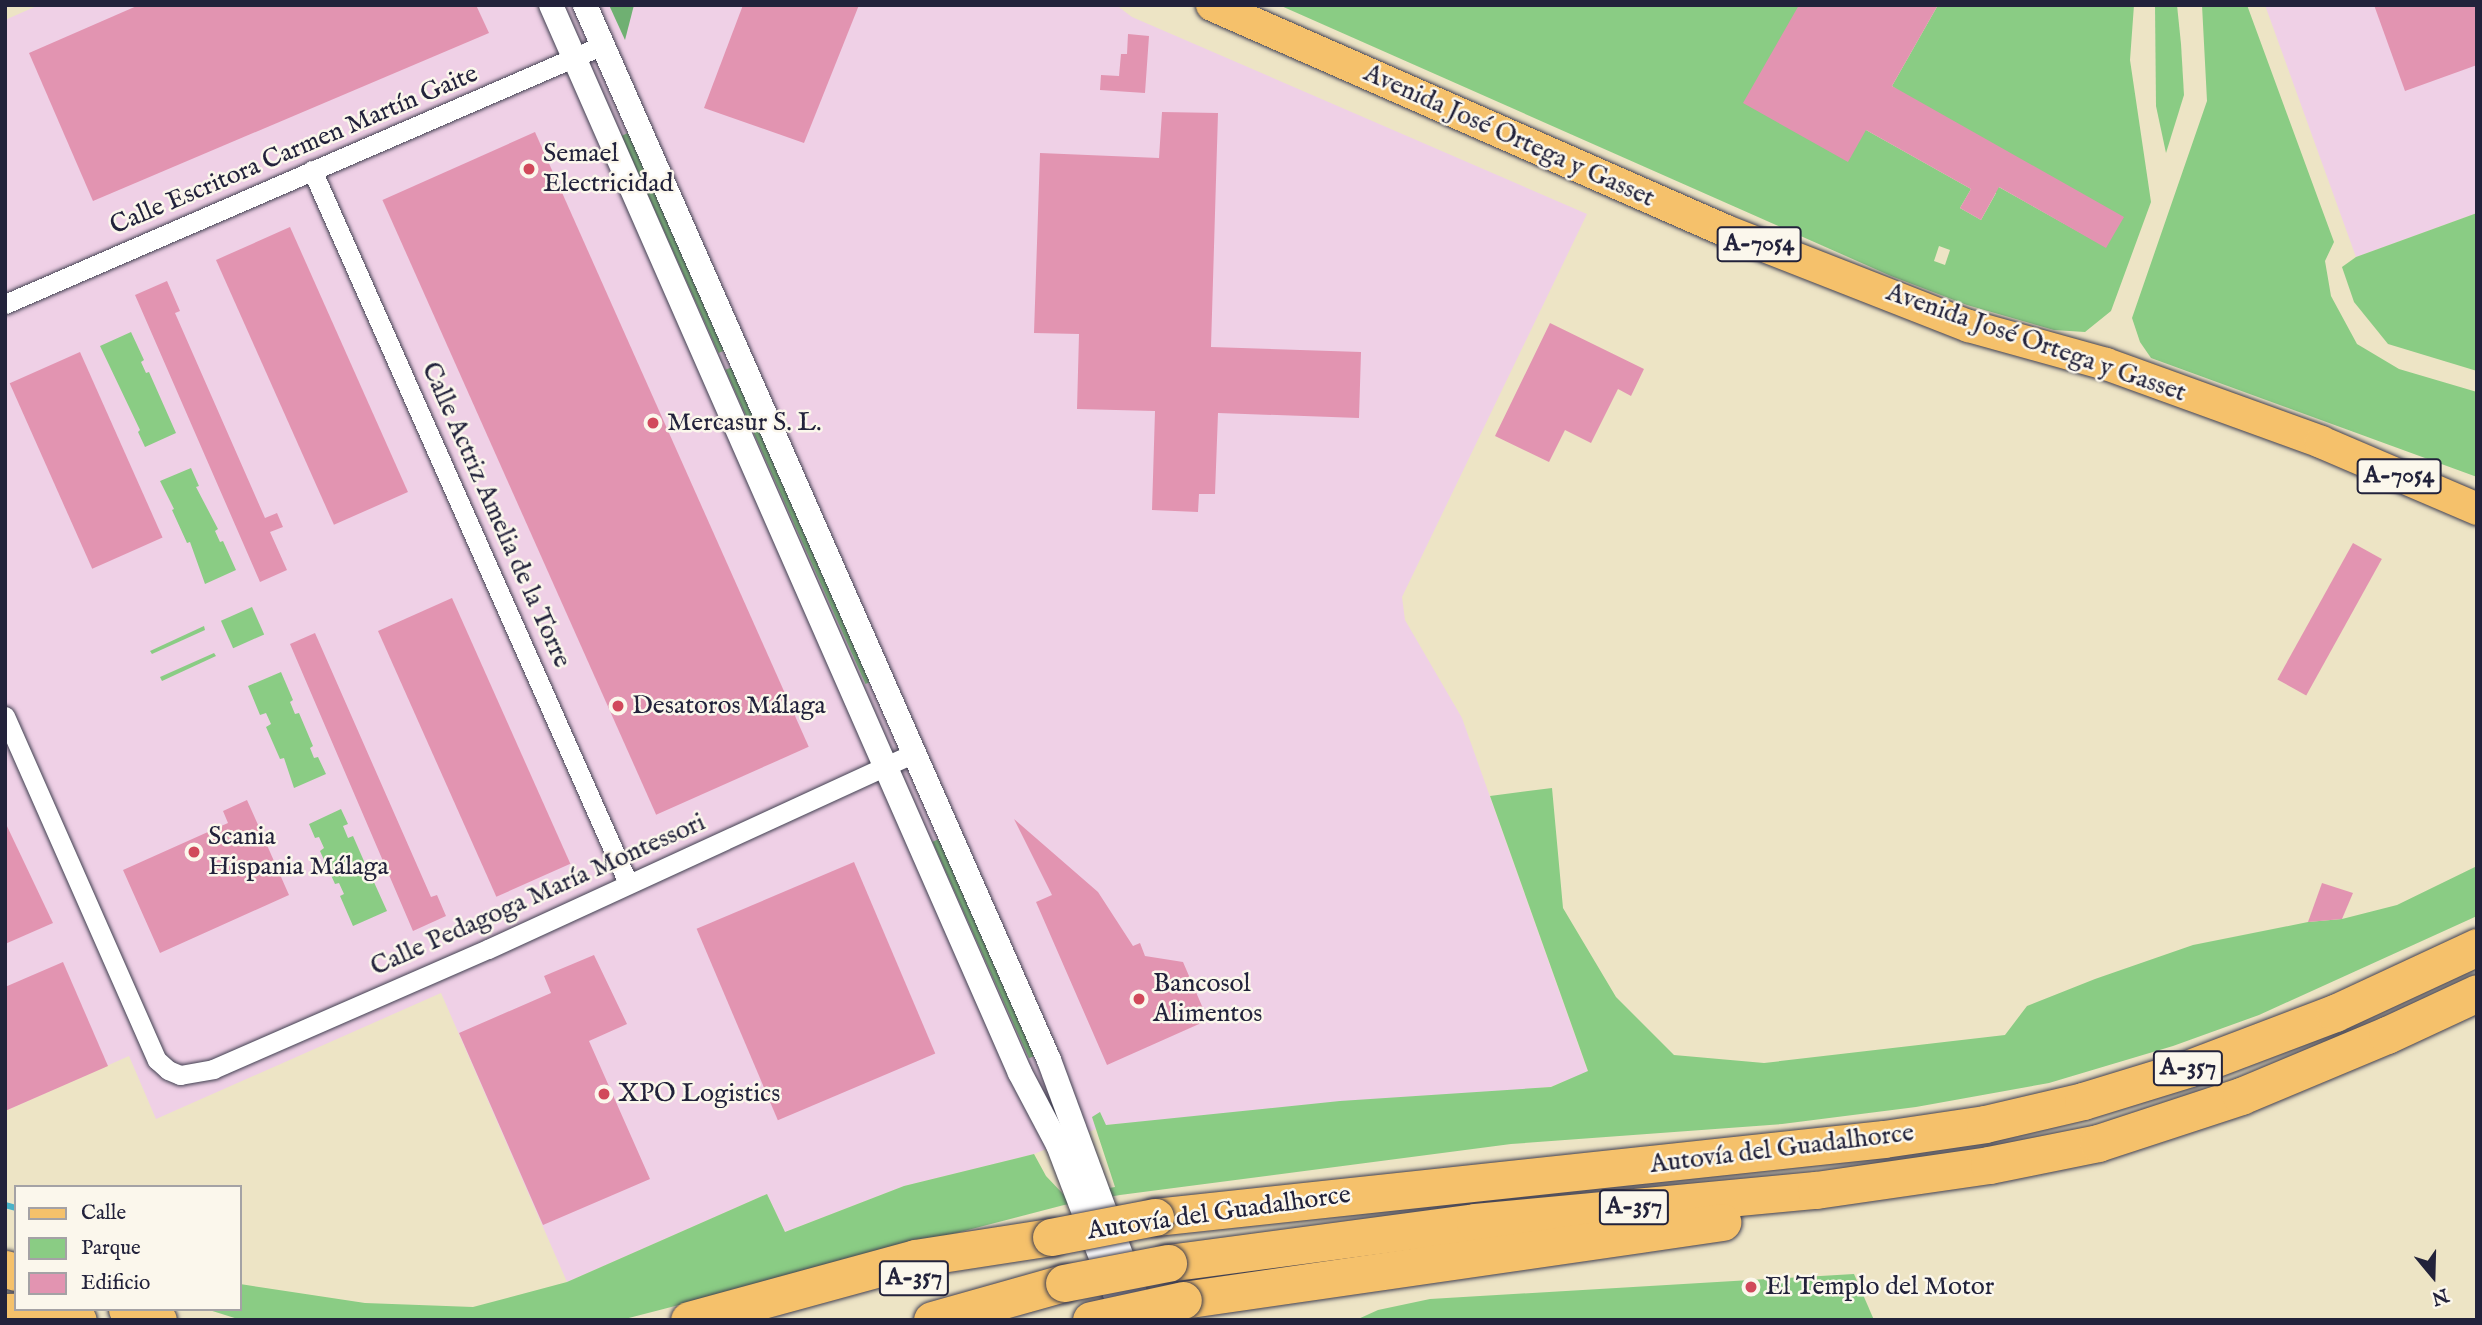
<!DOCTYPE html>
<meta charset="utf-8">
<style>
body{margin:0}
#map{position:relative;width:2482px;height:1325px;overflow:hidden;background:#ede4c5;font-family:"IM FELL English",serif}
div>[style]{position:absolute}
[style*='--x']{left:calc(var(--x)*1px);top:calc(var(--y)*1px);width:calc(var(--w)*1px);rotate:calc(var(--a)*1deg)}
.built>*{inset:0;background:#efd0e6}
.green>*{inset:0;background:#8acc84;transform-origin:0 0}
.forest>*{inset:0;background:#6fb072}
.stream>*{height:6px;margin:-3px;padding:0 3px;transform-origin:3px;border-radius:3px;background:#4ab2c8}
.building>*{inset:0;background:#e294b1;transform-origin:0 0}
.roads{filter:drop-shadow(0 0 2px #403f50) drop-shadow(0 0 2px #403f50)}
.minor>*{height:19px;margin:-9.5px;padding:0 9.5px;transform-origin:9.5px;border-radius:9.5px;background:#fff}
.tertiary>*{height:24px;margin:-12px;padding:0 12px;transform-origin:12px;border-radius:12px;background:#fff}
.primary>*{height:32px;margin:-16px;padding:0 16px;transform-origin:16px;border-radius:16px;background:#f5c16b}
.motorway>*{height:37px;margin:-18.5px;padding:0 18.5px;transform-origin:18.5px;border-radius:18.5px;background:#f5c16b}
.bridges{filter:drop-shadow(0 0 2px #403f50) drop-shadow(0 0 2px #403f50)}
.motorway-bridge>*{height:37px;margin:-18.5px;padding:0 18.5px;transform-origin:18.5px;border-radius:18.5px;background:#f5c16b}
.dots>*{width:19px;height:19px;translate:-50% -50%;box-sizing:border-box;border:4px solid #fbf7ec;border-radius:50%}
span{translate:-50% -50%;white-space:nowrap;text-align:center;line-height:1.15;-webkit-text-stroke:5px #fbf7ec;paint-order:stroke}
.shield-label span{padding:2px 5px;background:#fbf7ec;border:2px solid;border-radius:5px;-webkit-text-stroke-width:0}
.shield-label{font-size:24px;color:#22223b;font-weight:700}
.street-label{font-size:26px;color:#22223b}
.poi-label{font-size:26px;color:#22223b}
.left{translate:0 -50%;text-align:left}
.frame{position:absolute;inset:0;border:7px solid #22223b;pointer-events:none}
.legend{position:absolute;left:14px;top:1185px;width:228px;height:126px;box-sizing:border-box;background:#fbf7ec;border:2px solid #a4a2a5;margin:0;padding:9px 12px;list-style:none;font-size:21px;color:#22223b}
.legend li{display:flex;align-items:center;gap:14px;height:35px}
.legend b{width:35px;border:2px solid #a4a2a5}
.north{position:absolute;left:2398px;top:1241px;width:70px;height:70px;-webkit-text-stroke:5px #fbf7ec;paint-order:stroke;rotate:161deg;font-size:19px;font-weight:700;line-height:28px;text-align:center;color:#22223b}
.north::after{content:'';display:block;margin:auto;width:24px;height:32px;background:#22223b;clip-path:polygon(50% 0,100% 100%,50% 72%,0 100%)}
</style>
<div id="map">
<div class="built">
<i style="clip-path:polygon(39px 5px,1116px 5px,1132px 17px,1587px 214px,1402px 597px,1405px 620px,1462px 718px,1588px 1072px,1550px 1087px,1106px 1125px,1034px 1154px,904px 1186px,785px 1232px,767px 1194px,567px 1282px,441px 993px,156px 1119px,129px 1056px,5px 1111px,5px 20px)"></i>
<i style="clip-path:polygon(2265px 5px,2477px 5px,2477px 213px,2356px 257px)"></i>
</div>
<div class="green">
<i style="clip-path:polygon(evenodd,1279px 5px,1799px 5px,1866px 130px,1971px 189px,1960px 208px,1981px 220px,1996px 193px,1976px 181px,1979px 176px,2106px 247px,1892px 86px,1938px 5px,2134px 5px,2130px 60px,2151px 202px,2111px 311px,2085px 332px,2054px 330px,1967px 305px,1891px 276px,1279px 5px,1939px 246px,1950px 250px,1945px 265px,1934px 261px,1939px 246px)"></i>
<i style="clip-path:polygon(2155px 5px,2177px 5px,2181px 44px,2184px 95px,2166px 153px,2156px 106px)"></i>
<i style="clip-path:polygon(2202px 5px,2247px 5px,2334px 242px,2325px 261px,2331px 296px,2357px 344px,2399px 369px,2477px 392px,2477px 477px,2151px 358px,2140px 342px,2132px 318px,2207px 101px)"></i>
<i style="left:630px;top:132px;width:238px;height:9px;rotate:66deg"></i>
<i style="clip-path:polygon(2477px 213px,2477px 371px,2388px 344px,2354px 302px,2342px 267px,2356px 257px)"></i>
<i style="clip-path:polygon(131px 332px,144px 360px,141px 362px,146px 373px,149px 372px,176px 433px,145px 447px,138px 432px,140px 430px,100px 346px)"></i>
<i style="left:732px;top:367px;width:344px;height:7px;rotate:66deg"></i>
<i style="clip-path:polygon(191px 468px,199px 486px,196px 487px,218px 529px,215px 531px,220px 542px,223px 541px,236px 570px,205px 584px,190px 542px,187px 543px,172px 510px,174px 509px,160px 481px)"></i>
<i style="left:252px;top:607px;width:30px;height:34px;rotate:66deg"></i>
<i style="clip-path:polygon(204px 626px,205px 630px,152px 654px,150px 651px)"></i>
<i style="clip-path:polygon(214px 653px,216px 656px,162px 681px,160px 677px)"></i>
<i style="clip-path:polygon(281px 672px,293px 700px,290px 702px,295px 714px,299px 713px,313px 746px,310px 748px,314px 758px,318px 757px,326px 774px,294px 788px,284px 758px,280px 759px,266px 727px,271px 724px,266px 713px,260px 715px,248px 686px)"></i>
<i style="clip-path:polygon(1552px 788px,1563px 908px,1616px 997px,1674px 1055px,1764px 1063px,2005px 1035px,2027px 1006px,2095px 979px,2193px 945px,2308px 922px,2342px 919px,2397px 905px,2477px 866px,2477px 916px,2259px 1015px,2173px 1046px,2049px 1083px,1916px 1107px,1782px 1124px,1511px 1144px,1120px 1195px,1064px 1205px,621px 1320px,241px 1320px,206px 1309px,240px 1309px,240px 1284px,365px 1303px,473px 1307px,567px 1282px,767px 1194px,785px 1232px,904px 1186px,1034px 1154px,1046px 1176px,1065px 1196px,1115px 1187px,1092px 1117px,1100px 1112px,1106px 1125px,1340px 1101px,1551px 1087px,1588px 1071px,1490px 796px)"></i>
<i style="clip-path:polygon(341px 809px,348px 824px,343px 826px,348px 838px,353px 836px,367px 868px,363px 871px,368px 882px,373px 880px,387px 911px,353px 926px,340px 896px,344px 894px,339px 883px,335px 884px,320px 851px,324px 848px,319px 837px,315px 838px,309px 824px)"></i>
<i style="left:939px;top:839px;width:237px;height:7px;rotate:66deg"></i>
<i style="clip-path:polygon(1854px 1274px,1874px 1320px,1356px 1320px,1378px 1310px,1430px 1299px)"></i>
</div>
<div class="forest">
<i style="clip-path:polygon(609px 5px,634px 5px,625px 40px)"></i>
</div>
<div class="stream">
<i style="--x:5;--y:1205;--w:11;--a:15"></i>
</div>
<div class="building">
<i style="clip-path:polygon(139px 5px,476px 5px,489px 33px,93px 201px,29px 53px)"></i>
<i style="clip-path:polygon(743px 5px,859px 5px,804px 143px,704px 108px)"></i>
<i style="clip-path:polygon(1799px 5px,1938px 5px,1892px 86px,2124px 217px,2106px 248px,1999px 187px,1981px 220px,1960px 208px,1971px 189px,1866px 130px,1848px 162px,1743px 103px)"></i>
<i style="clip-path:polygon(2374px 5px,2477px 5px,2477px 65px,2405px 91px)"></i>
<i style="clip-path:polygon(1128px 34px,1149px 36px,1145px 93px,1100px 90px,1101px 75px,1119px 76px,1121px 54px,1127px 54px)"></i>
<i style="clip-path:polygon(1162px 112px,1218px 113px,1211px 347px,1361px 352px,1359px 418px,1218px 413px,1215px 494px,1199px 494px,1198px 512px,1152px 510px,1155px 411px,1077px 409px,1079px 334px,1034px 333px,1040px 153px,1159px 158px)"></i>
<i style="left:535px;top:132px;width:673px;height:167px;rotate:66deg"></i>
<i style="left:290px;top:227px;width:290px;height:81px;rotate:66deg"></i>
<i style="clip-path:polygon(167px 281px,180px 311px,175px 313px,265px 518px,277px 513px,283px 527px,270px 532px,287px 570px,260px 582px,135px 295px)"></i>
<i style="clip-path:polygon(1550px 323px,1644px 369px,1631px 396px,1618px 389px,1591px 443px,1565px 430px,1549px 462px,1495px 436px)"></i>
<i style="left:80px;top:352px;width:203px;height:77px;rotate:66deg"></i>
<i style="left:2353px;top:543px;width:33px;height:156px;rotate:29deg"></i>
<i style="left:452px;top:598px;width:291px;height:81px;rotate:66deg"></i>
<i style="clip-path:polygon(315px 633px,431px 897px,437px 895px,446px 916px,413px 931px,290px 644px)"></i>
<i style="clip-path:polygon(247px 800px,289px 895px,160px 953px,123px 870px,228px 823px,223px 811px)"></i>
<i style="clip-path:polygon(1014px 819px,1098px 892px,1133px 946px,1140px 943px,1145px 956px,1183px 962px,1208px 1020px,1107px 1065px,1036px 902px,1052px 895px)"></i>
<i style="clip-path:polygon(5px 822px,53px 923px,5px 944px)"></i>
<i style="left:854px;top:862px;width:208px;height:171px;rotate:67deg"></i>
<i style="clip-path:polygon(2322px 883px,2353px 893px,2342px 919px,2308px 922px)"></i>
<i style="clip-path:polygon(594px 955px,627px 1024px,589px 1041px,650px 1179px,543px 1225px,459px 1033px,551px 993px,544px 976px)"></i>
<i style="clip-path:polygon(63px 962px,108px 1066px,5px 1111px,5px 987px)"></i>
</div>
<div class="roads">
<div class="minor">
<i style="--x:312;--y:170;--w:780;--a:66.1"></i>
<i style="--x:5;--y:304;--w:652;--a:-23.42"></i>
<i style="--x:5;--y:716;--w:376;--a:66.2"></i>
<i style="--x:157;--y:1060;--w:15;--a:42"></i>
<i style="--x:168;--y:1070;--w:13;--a:23"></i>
<i style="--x:180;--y:1075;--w:34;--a:-10"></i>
<i style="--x:213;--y:1069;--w:300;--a:-23.6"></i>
<i style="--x:488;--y:949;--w:469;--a:-24.7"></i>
</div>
<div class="tertiary">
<i style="--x:551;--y:5;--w:1166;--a:66.29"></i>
<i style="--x:1020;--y:1073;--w:81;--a:62.2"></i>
<i style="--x:1058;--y:1145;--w:187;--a:69.1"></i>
<i style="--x:585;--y:5;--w:1153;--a:66.26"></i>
<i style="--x:1049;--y:1060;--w:277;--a:69.7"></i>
</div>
<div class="primary">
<i style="--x:1212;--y:5;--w:561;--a:23.73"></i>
<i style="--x:1726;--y:231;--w:261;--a:21.4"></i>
<i style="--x:1969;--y:326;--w:142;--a:15.5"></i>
<i style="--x:2106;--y:364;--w:229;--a:19.9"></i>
<i style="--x:2321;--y:442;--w:170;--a:23.2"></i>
</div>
<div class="motorway">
<i style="--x:1155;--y:1217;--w:733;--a:-6.11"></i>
<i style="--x:1884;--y:1139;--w:102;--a:-8.4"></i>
<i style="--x:1985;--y:1124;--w:101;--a:-13.2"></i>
<i style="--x:2083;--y:1101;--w:112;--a:-17.1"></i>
<i style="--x:2190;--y:1068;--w:155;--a:-20.8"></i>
<i style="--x:2335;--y:1013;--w:157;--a:-24.9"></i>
<i style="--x:1168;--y:1263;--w:310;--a:-7.6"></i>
<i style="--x:1475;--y:1222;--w:342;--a:-5.4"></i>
<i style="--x:1816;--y:1190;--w:175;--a:-8.2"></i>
<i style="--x:1989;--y:1165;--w:111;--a:-11.4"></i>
<i style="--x:2098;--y:1143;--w:151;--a:-18.2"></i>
<i style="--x:2241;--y:1096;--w:158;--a:-22.7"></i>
<i style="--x:2387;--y:1035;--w:99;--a:-25"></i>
<i style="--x:5;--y:1269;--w:11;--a:15"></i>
<i style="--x:1183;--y:1300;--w:545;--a:-8.23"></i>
<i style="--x:127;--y:1309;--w:33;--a:20"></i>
<i style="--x:5;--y:1312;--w:41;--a:-1.4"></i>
<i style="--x:46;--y:1311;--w:33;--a:16"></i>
<i style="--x:689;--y:1320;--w:234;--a:-15.3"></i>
<i style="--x:915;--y:1258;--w:138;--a:-8.8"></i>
<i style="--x:932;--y:1320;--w:137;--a:-15.7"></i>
</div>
</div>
<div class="bridges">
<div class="motorway-bridge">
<i style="--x:1051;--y:1237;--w:106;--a:-10.9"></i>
<i style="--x:1064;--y:1283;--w:106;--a:-10.9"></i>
<i style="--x:1091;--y:1320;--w:94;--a:-12.3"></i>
</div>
</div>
<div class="dots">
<i style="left:529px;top:169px;background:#d1495b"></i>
<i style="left:653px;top:423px;background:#d1495b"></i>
<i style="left:618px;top:706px;background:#d1495b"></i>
<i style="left:194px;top:852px;background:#d1495b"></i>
<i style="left:1139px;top:999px;background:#d1495b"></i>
<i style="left:604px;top:1094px;background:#d1495b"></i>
<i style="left:1751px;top:1287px;background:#d1495b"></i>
</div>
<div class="shield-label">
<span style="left:1759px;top:244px">A-7054</span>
<span style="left:2399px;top:476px">A-7054</span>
<span style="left:2188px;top:1068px">A-357</span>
<span style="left:1634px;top:1207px">A-357</span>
<span style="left:914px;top:1278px">A-357</span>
</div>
<div class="street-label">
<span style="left:1509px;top:136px;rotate:24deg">Avenida José Ortega y Gasset</span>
<span style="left:294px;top:150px;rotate:-23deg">Calle Escritora Carmen Martín Gaite</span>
<span style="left:2036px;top:343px;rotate:19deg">Avenida José Ortega y Gasset</span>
<span style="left:496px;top:515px;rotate:66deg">Calle Actriz Amelia de la Torre</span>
<span style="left:538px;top:895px;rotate:-24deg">Calle Pedagoga María Montessori</span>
<span style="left:1782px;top:1149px;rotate:-7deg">Autovía del Guadalhorce</span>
<span style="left:1219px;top:1213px;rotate:-8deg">Autovía del Guadalhorce</span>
</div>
<div class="poi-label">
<span class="left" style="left:543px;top:169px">Semael<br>Electricidad</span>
<span class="left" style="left:667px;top:423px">Mercasur S. L.</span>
<span class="left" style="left:632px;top:706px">Desatoros Málaga</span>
<span class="left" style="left:208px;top:852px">Scania<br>Hispania Málaga</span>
<span class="left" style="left:1153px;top:999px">Bancosol<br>Alimentos</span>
<span class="left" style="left:618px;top:1094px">XPO Logistics</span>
<span class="left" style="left:1765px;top:1287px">El Templo del Motor</span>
</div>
<div class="frame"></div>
<ul class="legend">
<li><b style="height:9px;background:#f5c16b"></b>Calle</li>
<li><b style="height:19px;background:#8acc84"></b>Parque</li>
<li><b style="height:19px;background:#e294b1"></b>Edificio</li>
</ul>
<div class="north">N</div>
</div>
